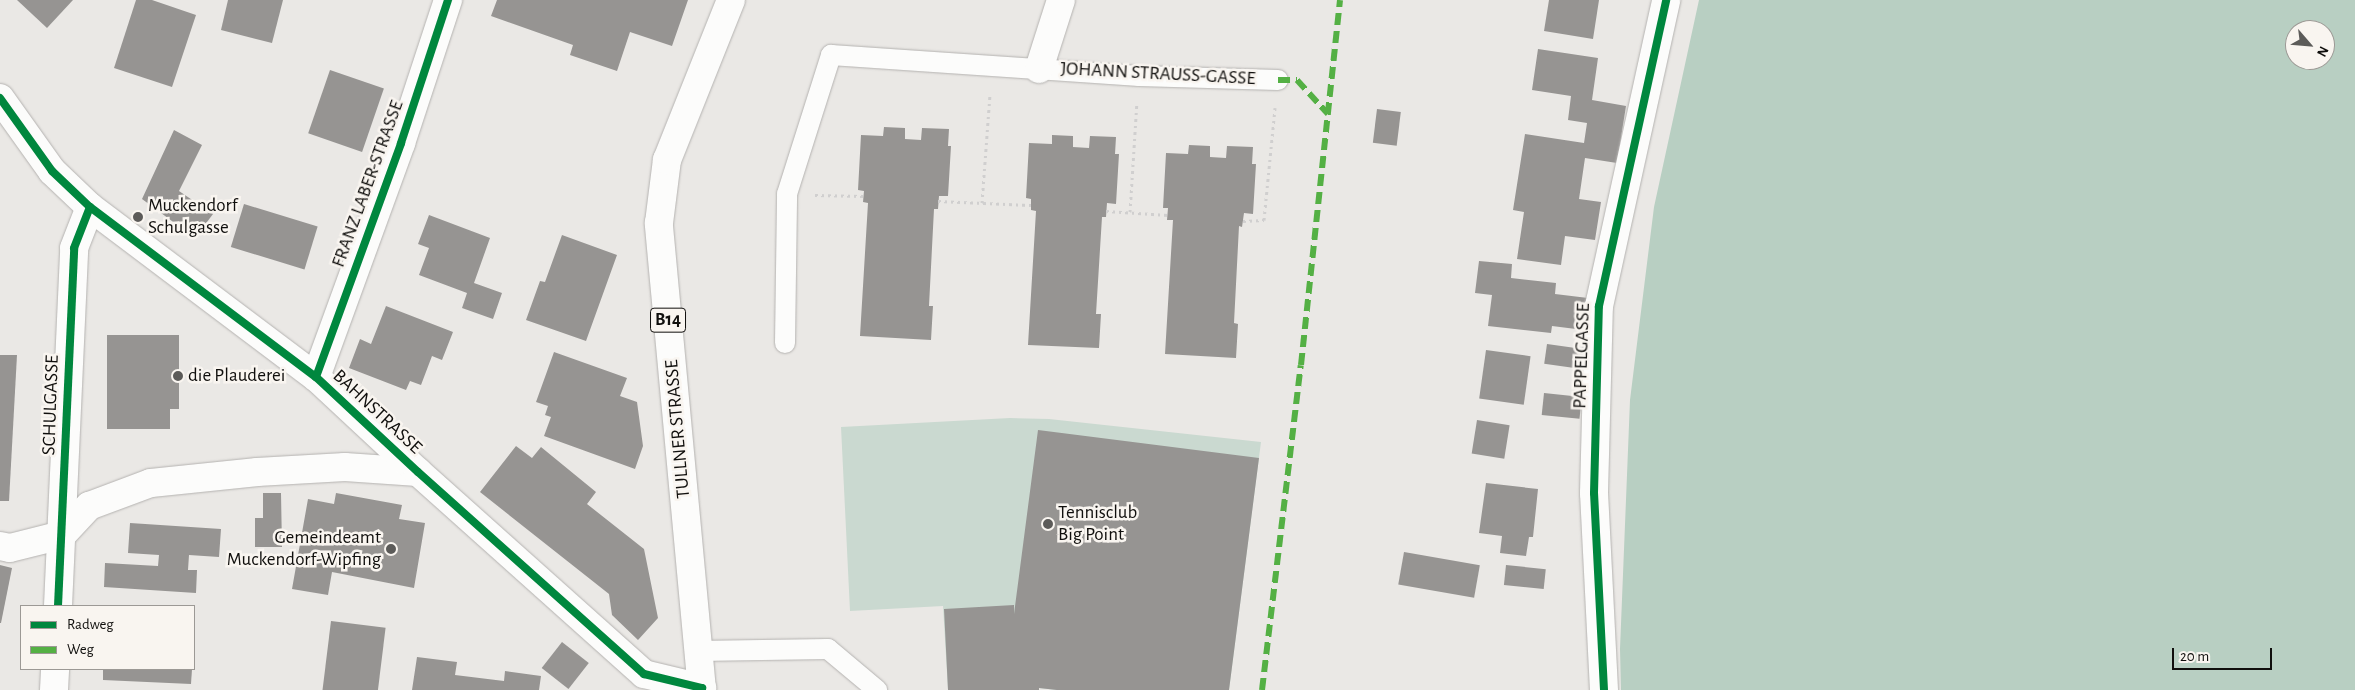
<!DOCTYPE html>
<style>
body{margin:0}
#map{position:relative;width:2355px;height:690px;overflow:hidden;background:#eae8e5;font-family:"Alegreya Sans",sans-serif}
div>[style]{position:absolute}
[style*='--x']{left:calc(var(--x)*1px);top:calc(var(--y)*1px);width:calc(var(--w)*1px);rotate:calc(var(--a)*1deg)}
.green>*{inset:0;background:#cad9d0}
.forest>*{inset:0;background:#b8cfc2}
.building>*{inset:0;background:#969492;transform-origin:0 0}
.path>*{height:3px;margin-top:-1.5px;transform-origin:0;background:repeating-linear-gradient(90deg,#d0cfcf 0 2.5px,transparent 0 6.5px)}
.roads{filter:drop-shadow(0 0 1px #b4b2b0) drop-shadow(0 0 1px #b4b2b0)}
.lane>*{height:20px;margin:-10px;padding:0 10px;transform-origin:10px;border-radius:10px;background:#fcfcfb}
.street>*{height:28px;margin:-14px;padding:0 14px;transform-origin:14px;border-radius:14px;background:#fcfcfb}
.secondary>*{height:28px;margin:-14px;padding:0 14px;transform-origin:14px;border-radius:14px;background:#fcfcfb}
.primary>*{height:28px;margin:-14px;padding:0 14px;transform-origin:14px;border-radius:14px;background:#fcfcfb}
.quiet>*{height:6px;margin-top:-3px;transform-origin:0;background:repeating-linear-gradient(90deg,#54b044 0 12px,transparent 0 18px)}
.cycleway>*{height:8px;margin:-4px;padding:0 4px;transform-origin:4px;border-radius:4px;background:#00873e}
.dots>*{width:14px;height:14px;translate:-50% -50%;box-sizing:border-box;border:2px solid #f9f5f0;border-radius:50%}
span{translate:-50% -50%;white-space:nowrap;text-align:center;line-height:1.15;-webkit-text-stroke:5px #f9f5f0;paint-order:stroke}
.shield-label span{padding:1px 4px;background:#f9f5f0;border:1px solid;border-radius:4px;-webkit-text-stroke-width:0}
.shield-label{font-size:18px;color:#100f0d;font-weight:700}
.street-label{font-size:19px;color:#100f0d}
.poi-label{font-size:19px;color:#100f0d}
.left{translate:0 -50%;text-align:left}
.right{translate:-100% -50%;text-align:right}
.legend{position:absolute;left:20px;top:605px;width:175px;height:65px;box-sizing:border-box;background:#f9f5f0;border:1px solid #9c9995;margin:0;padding:6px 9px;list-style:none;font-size:15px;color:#100f0d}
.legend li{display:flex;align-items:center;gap:10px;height:25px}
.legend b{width:25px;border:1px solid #9c9995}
.north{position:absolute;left:2285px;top:20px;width:50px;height:50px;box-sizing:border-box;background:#f9f5f0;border:1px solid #9c9995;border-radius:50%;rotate:117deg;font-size:14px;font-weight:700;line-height:20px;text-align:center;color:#100f0d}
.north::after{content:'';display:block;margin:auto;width:18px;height:22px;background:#5c5b59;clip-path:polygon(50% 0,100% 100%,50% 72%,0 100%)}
.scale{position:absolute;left:2172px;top:648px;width:100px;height:22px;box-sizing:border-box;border:2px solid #100f0d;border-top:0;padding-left:6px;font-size:15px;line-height:18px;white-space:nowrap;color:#100f0d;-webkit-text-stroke:4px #f9f5f0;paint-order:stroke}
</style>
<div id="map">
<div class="green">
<i style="clip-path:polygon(1010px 418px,1049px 419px,1261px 442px,1229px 690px,1057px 690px,1039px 688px,1039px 690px,948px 690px,943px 606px,850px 611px,841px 427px)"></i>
</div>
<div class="forest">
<i style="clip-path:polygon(evenodd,1699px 0,2355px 0,2355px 690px,1621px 690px,1620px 649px,1630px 400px,1654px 207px,1699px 0,2295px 30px,2325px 30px,2325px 60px,2295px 60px,2295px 30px)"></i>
</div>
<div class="building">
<i style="clip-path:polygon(17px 0,73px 0,47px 28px)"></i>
<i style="clip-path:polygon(136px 0,152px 0,196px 15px,172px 87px,114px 68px)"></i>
<i style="clip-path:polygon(228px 0,283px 0,272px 43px,221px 30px)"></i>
<i style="clip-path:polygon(497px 0,688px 0,672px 46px,630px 32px,617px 71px,570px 55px,573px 45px,491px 16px)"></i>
<i style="clip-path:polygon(1549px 0,1599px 0,1593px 39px,1544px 31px)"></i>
<i style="clip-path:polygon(1538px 49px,1598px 58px,1592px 100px,1626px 106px,1617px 163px,1585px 158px,1579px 199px,1601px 202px,1595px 240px,1565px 236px,1561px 265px,1517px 259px,1524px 212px,1513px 210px,1525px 134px,1584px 143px,1587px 123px,1568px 120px,1571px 96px,1532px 90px)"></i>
<i style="left:330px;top:70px;width:57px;height:67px;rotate:19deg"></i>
<i style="left:1377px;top:109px;width:24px;height:34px;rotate:7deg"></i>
<i style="clip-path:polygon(884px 127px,905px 128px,905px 139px,921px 140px,922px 128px,949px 129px,948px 146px,951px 146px,948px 196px,939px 196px,938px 209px,934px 209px,929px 306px,933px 306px,931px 340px,860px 336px,868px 203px,863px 202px,864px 191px,858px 190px,861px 135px,883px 136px)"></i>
<i style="clip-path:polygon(174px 130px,202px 145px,179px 191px,213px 214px,195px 238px,142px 199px)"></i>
<i style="clip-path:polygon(1052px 135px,1073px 136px,1073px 147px,1089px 148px,1090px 136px,1116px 137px,1115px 154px,1119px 154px,1116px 204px,1107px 203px,1106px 217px,1102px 217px,1096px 314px,1101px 314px,1099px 348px,1028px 345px,1036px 211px,1031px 210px,1031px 199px,1026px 198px,1029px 143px,1052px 144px)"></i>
<i style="clip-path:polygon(1189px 145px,1210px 146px,1210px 157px,1226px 158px,1227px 146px,1253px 147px,1252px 164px,1256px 164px,1253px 214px,1244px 213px,1242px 227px,1239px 226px,1234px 323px,1238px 324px,1236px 358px,1165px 354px,1173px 220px,1167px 220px,1168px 208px,1163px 208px,1166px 153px,1188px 154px)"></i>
<i style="left:244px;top:204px;width:77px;height:45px;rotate:17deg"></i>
<i style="clip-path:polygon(429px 215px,490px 238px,474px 283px,502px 293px,493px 319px,462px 308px,467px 293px,419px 275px,429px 248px,418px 244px)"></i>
<i style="clip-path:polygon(562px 235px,617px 255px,586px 341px,526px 320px,540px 281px,545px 282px)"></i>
<i style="clip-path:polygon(1479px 261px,1512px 264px,1511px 278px,1556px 283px,1555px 294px,1588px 298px,1584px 330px,1552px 326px,1551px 333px,1488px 326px,1492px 295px,1475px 293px)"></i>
<i style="clip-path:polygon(386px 306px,453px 332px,442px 360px,432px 356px,421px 385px,410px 381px,406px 390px,349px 368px,360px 339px,371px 344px)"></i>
<i style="clip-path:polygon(107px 335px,179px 335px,179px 409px,170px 409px,170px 429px,107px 429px)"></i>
<i style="left:1547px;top:344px;width:36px;height:20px;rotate:8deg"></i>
<i style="left:1486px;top:350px;width:45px;height:49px;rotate:8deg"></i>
<i style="clip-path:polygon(554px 352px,627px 378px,620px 396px,637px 402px,643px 446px,635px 469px,544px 436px,551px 417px,545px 415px,548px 406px,536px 402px)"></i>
<i style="clip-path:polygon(0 355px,17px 355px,9px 501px,0 501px)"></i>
<i style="left:1544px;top:393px;width:38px;height:22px;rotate:6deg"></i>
<i style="left:1477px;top:420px;width:33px;height:34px;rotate:9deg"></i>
<i style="clip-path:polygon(1038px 430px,1259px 458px,1229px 690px,1057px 690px,1039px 688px,1039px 690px,948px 690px,944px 609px,1014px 605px,1014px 614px)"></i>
<i style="clip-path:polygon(516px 446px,532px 458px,541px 447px,596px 492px,587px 504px,644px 549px,658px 618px,638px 640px,612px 615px,609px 594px,480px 492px)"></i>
<i style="clip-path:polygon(1486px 483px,1538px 489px,1533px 537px,1529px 537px,1526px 556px,1500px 553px,1502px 536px,1479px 533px)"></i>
<i style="clip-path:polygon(263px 493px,281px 493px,282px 547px,255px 547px,255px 518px,263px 518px)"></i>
<i style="clip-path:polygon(336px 493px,402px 505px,399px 519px,425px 523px,414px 588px,332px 572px,328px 595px,292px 589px,308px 499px,334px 504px)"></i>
<i style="clip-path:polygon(130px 523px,221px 529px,219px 557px,189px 555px,188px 570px,197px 570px,196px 593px,104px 587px,105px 563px,158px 566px,159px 555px,128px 553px)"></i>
<i style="left:1404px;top:552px;width:77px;height:33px;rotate:10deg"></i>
<i style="clip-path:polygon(0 565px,12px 568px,1px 623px,0 623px)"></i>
<i style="left:1506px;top:565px;width:40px;height:20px;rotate:6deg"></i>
<i style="left:331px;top:621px;width:55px;height:70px;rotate:7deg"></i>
<i style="left:562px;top:642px;width:34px;height:33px;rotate:38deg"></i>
<i style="clip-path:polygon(417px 657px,457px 662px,455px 675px,504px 681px,505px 671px,541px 676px,539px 690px,412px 690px)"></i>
<i style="clip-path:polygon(103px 669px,192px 669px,191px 684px,103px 680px)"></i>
</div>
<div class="path">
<i style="--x:815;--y:195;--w:48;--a:1.2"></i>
<i style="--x:938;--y:201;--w:93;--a:2.5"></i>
<i style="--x:982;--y:203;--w:110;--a:-85.8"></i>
<i style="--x:1106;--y:211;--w:62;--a:3.7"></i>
<i style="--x:1130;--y:212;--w:110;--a:-86.4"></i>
<i style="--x:1243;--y:221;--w:21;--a:-3"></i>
<i style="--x:1264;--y:220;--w:113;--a:-84.4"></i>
</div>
<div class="roads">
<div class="lane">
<i style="--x:785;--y:343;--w:149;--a:-89.2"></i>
<i style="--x:787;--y:194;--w:146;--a:-72.4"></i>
<i style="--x:831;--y:55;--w:309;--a:3.9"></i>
<i style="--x:1139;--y:76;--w:139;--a:1.6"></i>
<i style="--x:697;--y:651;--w:131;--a:-0.9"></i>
<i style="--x:828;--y:649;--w:64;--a:39.9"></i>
</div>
<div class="street">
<i style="--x:1039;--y:69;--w:72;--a:-72.3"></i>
<i style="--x:316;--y:377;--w:249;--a:-70"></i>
<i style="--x:401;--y:143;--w:151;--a:-71.8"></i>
<i style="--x:62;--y:535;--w:40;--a:-47"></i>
<i style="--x:89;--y:506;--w:66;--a:-20.4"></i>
<i style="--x:151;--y:483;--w:107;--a:-5.9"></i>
<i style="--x:257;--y:472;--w:88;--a:-3.3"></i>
<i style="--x:345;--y:467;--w:73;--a:3.9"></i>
<i style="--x:0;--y:546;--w:10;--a:11"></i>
<i style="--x:10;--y:548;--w:54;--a:-14"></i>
<i style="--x:58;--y:606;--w:358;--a:-87.4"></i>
<i style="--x:74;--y:248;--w:44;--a:-68.7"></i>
<i style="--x:54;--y:690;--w:21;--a:-87"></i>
<i style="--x:1604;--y:690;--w:197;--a:-92.9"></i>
<i style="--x:1594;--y:493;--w:187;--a:-88.5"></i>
<i style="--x:1599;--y:306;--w:313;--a:-77.6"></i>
</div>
<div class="secondary">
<i style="--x:0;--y:98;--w:90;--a:54.5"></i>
<i style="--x:52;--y:171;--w:52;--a:43.5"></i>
<i style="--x:90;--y:207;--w:283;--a:37"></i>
<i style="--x:316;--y:377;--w:139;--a:43"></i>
<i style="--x:418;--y:472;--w:303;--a:41.8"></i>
<i style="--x:644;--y:674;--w:60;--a:13.6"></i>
</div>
<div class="primary">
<i style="--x:702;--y:690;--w:469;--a:-95.3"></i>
<i style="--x:659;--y:223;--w:64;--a:-82.8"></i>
<i style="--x:667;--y:160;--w:172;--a:-68.2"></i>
</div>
</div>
<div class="quiet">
<i style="--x:1278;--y:80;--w:19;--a:0"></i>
<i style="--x:1297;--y:80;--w:46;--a:47.6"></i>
<i style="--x:1262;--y:690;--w:327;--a:-83.2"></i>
<i style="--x:1301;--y:365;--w:367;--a:-83.9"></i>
</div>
<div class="cycleway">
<i style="--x:0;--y:98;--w:90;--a:54.5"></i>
<i style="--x:52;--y:171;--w:52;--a:43.5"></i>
<i style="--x:90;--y:207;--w:283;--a:37"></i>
<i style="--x:316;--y:377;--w:139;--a:43"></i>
<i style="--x:418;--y:472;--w:303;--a:41.8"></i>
<i style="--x:644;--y:674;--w:60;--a:13.6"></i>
<i style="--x:702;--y:688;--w:2;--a:90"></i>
<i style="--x:316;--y:377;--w:249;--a:-70"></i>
<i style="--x:401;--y:143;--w:151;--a:-71.8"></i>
<i style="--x:58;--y:606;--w:358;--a:-87.4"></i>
<i style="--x:74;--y:248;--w:44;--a:-68.7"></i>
<i style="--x:1604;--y:690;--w:197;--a:-92.9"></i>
<i style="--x:1594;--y:493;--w:187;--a:-88.5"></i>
<i style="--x:1599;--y:306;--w:313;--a:-77.6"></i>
</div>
<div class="dots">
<i style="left:138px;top:217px;background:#5c5b59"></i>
<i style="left:178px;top:376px;background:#5c5b59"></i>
<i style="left:1048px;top:524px;background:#5c5b59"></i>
<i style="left:391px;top:549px;background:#5c5b59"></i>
</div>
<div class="shield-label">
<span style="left:668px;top:320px">B14</span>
</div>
<div class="street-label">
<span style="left:1158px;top:74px;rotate:3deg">JOHANN STRAUSS-GASSE</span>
<span style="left:368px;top:184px;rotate:-70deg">FRANZ LABER-STRASSE</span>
<span style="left:1582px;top:356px;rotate:-88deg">PAPPELGASSE</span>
<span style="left:51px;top:405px;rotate:-88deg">SCHULGASSE</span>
<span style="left:377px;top:412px;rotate:43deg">BAHNSTRASSE</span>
<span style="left:678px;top:429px;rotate:-95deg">TULLNER STRASSE</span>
</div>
<div class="poi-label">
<span class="left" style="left:148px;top:217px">Muckendorf<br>Schulgasse</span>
<span class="left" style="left:188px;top:376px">die Plauderei</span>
<span class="left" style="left:1058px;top:524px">Tennisclub<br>Big Point</span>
<span class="right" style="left:381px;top:549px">Gemeindeamt<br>Muckendorf-Wipfing</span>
</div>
<ul class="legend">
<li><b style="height:6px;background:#00873e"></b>Radweg</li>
<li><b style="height:6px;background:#54b044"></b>Weg</li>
</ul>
<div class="north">N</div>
<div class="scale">20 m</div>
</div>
